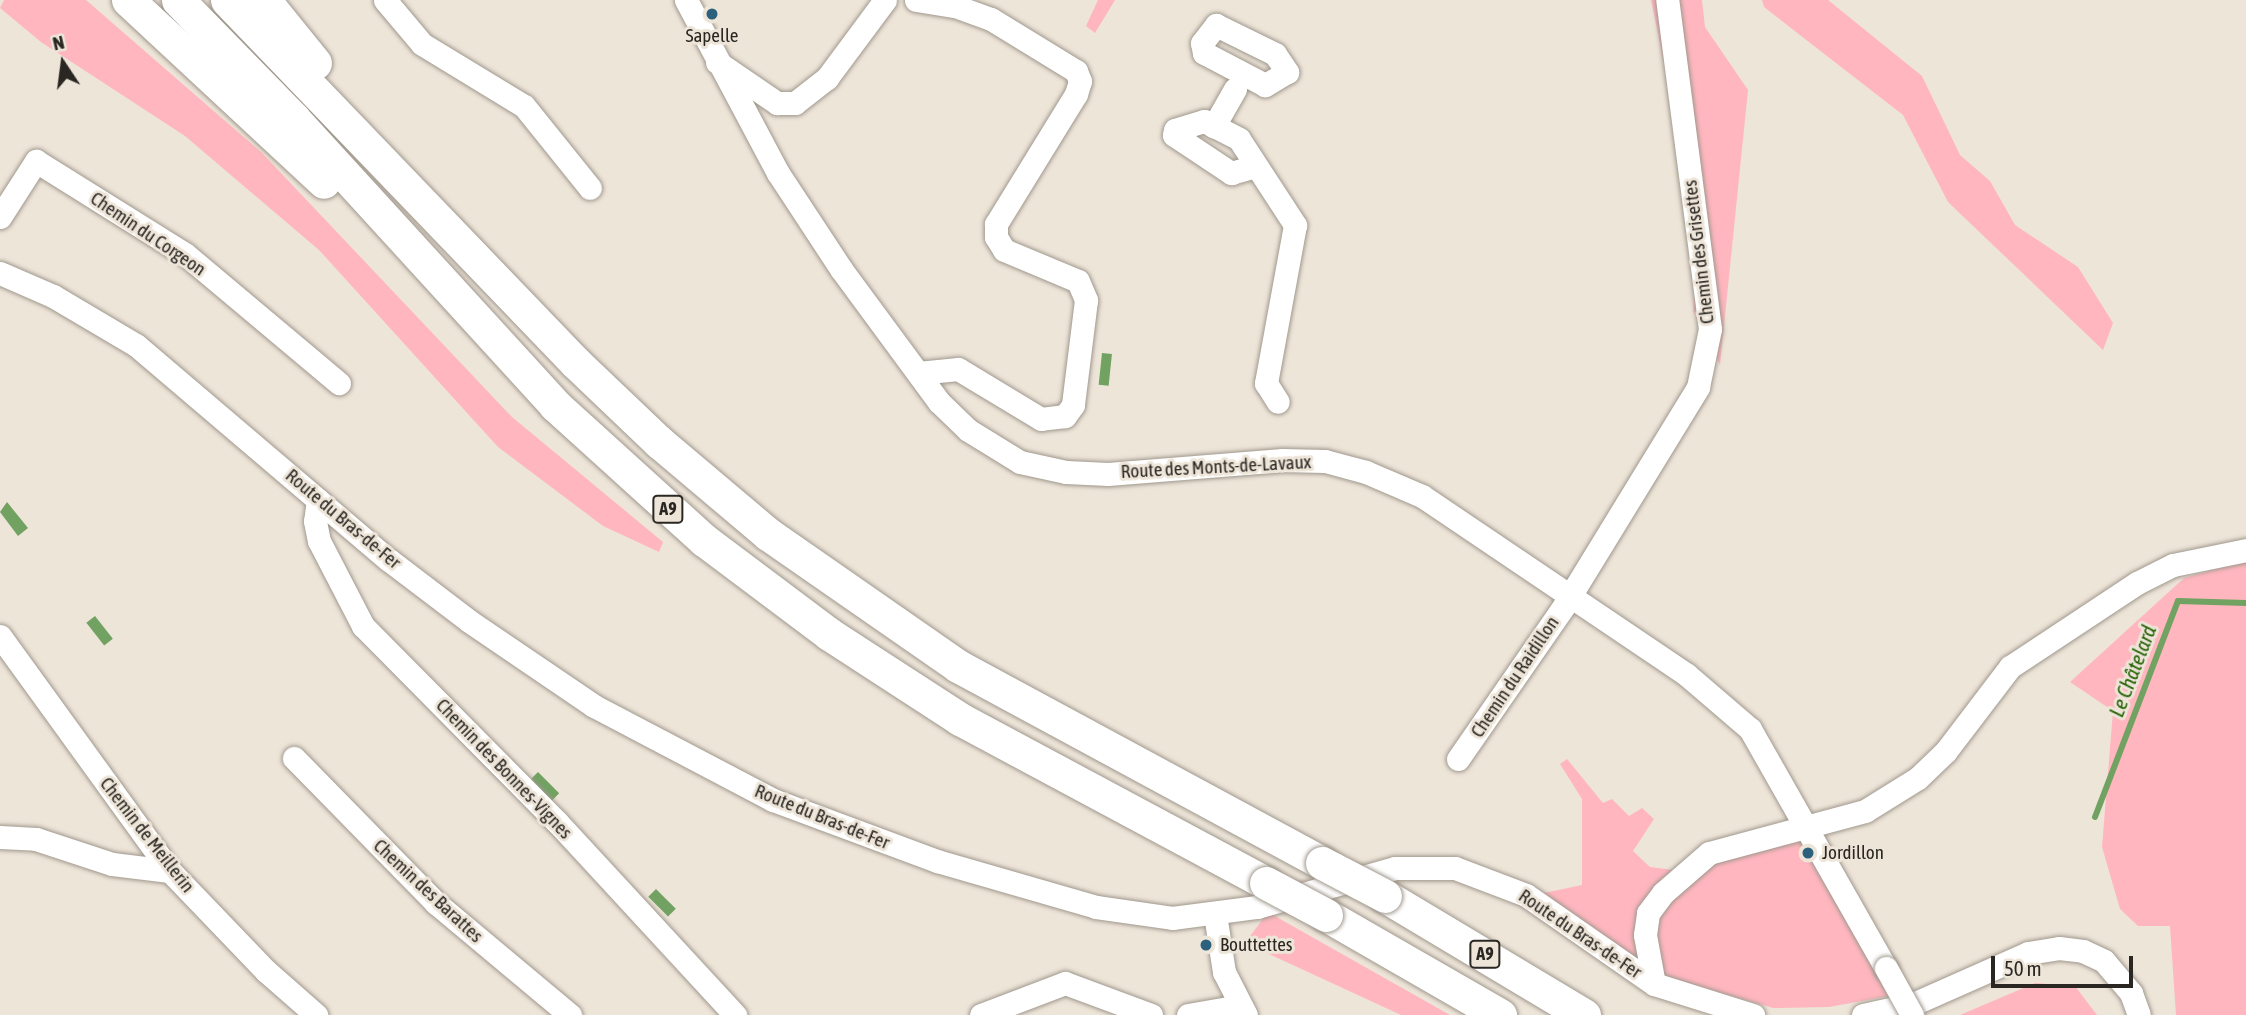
<!DOCTYPE html>
<meta charset="utf-8">
<style>
body{margin:0}
#map{position:relative;width:2246px;height:1015px;overflow:hidden;background:#eee5d9;font-family:"Asap Condensed",sans-serif}
div>[style]{position:absolute}
[style*='--x']{left:calc(var(--x)*1px);top:calc(var(--y)*1px);width:calc(var(--w)*1px);rotate:calc(var(--a)*1deg)}
.green>*{inset:0;background:#ffb6bf}
.water>*{inset:0;background:#71a262;transform-origin:0 0}
.stream>*{height:6px;margin:-3px;padding:0 3px;transform-origin:3px;border-radius:3px;background:#71a262}
.roads{filter:drop-shadow(0 0 2px #a0988d) drop-shadow(0 0 2px #a0988d)}
.minor>*{height:23px;margin:-11.5px;padding:0 11.5px;transform-origin:11.5px;border-radius:11.5px;background:#fff}
.highway>*{height:33px;margin:-16.5px;padding:0 16.5px;transform-origin:16.5px;border-radius:16.5px;background:#fff}
.bridges{filter:drop-shadow(0 0 2px #a0988d) drop-shadow(0 0 2px #a0988d)}
.minor-bridge>*{height:23px;margin:-11.5px;padding:0 11.5px;transform-origin:11.5px;border-radius:11.5px;background:#fff}
.highway-bridge>*{height:33px;margin:-16.5px;padding:0 16.5px;transform-origin:16.5px;border-radius:16.5px;background:#fff}
.dots>*{width:19px;height:19px;translate:-50% -50%;box-sizing:border-box;border:4px solid #eee5d9;border-radius:50%}
span{translate:-50% -50%;white-space:nowrap;text-align:center;line-height:1.15;-webkit-text-stroke:6px #eee5d9;paint-order:stroke}
.shield-label span{padding:2px 5px;background:#eee5d9;border:2px solid;border-radius:5px;-webkit-text-stroke-width:0}
.shield-label{font-size:18px;color:#2a2723;font-weight:700}
.poi-label{font-size:19px;color:#2a2723}
.left{translate:0 -50%;text-align:left}
.street-label{font-size:19px;color:#2a2723}
.water-label{font-size:21px;color:#246204;font-style:italic}
.north{position:absolute;left:28px;top:28px;width:70px;height:70px;-webkit-text-stroke:5px #eee5d9;paint-order:stroke;rotate:347deg;font-size:19px;font-weight:700;line-height:28px;text-align:center;color:#2a2723}
.north::after{content:'';display:block;margin:auto;width:24px;height:32px;background:#2a2723;clip-path:polygon(50% 0,100% 100%,50% 72%,0 100%)}
.scale{position:absolute;left:1991px;top:956px;width:142px;height:32px;box-sizing:border-box;border:4px solid #2a2723;border-top:0;padding-left:9px;font-size:21px;line-height:24px;white-space:nowrap;color:#2a2723;-webkit-text-stroke:5px #eee5d9;paint-order:stroke}
</style>
<div id="map">
<div class="green">
<i style="clip-path:polygon(4px 0,86px 0,262px 153px,512px 417px,663px 542px,659px 552px,603px 526px,498px 447px,319px 250px,185px 136px,41px 42px,0 8px)"></i>
<i style="clip-path:polygon(1098px 0,1115px 0,1095px 33px,1086px 26px)"></i>
<i style="clip-path:polygon(1651px 0,1702px 0,1705px 27px,1748px 90px,1720px 365px,1693px 311px,1700px 237px)"></i>
<i style="clip-path:polygon(1762px 0,1828px 0,1922px 76px,1960px 155px,1990px 181px,2015px 225px,2078px 267px,2113px 323px,2103px 350px,1948px 202px,1903px 115px,1764px 7px)"></i>
<i style="clip-path:polygon(2246px 561px,2246px 1015px,2176px 1015px,2170px 926px,2138px 926px,2120px 909px,2102px 847px,2113px 711px,2070px 682px,2184px 578px)"></i>
<i style="clip-path:polygon(1567px 759px,1603px 803px,1612px 799px,1629px 816px,1642px 808px,1654px 819px,1633px 851px,1650px 867px,1689px 872px,1807px 824px,1900px 994px,1829px 1007px,1773px 1008px,1666px 977px,1620px 950px,1544px 893px,1582px 885px,1582px 799px,1560px 764px)"></i>
<i style="clip-path:polygon(1268px 912px,1450px 1015px,1401px 1015px,1245px 943px)"></i>
<i style="clip-path:polygon(2035px 983px,2075px 986px,2097px 1015px,1960px 1015px)"></i>
</div>
<div class="water">
<i style="left:1102px;top:353px;width:10px;height:32px;rotate:6deg"></i>
<i style="clip-path:polygon(7px 502px,28px 528px,18px 536px,0 512px)"></i>
<i style="left:95px;top:616px;width:29px;height:11px;rotate:52deg"></i>
<i style="left:538px;top:772px;width:30px;height:12px;rotate:45deg"></i>
<i style="left:656px;top:889px;width:28px;height:11px;rotate:45deg"></i>
</div>
<div class="stream">
<i style="--x:2095;--y:817;--w:231;--a:-69"></i>
<i style="--x:2178;--y:601;--w:68;--a:1.7"></i>
</div>
<div class="roads">
<div class="minor">
<i style="--x:385;--y:0;--w:57;--a:49.9"></i>
<i style="--x:422;--y:44;--w:119;--a:31.3"></i>
<i style="--x:524;--y:106;--w:105;--a:51.2"></i>
<i style="--x:686;--y:0;--w:196;--a:62"></i>
<i style="--x:778;--y:173;--w:115;--a:56.7"></i>
<i style="--x:841;--y:269;--w:165;--a:53.6"></i>
<i style="--x:939;--y:402;--w:40;--a:44"></i>
<i style="--x:968;--y:430;--w:61;--a:31.6"></i>
<i style="--x:1020;--y:462;--w:47;--a:12.3"></i>
<i style="--x:1066;--y:472;--w:42;--a:2.7"></i>
<i style="--x:1108;--y:474;--w:175;--a:-4.6"></i>
<i style="--x:1282;--y:460;--w:43;--a:1.3"></i>
<i style="--x:1325;--y:461;--w:42;--a:15"></i>
<i style="--x:1366;--y:472;--w:61;--a:23.2"></i>
<i style="--x:1422;--y:496;--w:320;--a:34"></i>
<i style="--x:1687;--y:675;--w:83;--a:40.6"></i>
<i style="--x:1750;--y:729;--w:275;--a:60.4"></i>
<i style="--x:916;--y:0;--w:39;--a:9"></i>
<i style="--x:955;--y:6;--w:38;--a:20"></i>
<i style="--x:991;--y:19;--w:100;--a:31.5"></i>
<i style="--x:1076;--y:71;--w:11;--a:68"></i>
<i style="--x:1080;--y:81;--w:14;--a:107"></i>
<i style="--x:1076;--y:94;--w:153;--a:121.6"></i>
<i style="--x:996;--y:224;--w:13;--a:90"></i>
<i style="--x:996;--y:237;--w:15;--a:58"></i>
<i style="--x:1004;--y:250;--w:80;--a:22.7"></i>
<i style="--x:1078;--y:281;--w:21;--a:67"></i>
<i style="--x:1086;--y:300;--w:106;--a:97.1"></i>
<i style="--x:1073;--y:405;--w:14;--a:126"></i>
<i style="--x:1065;--y:416;--w:24;--a:173"></i>
<i style="--x:1041;--y:419;--w:97;--a:-148.9"></i>
<i style="--x:958;--y:369;--w:40;--a:174.3"></i>
<i style="--x:1216;--y:25;--w:66;--a:26.2"></i>
<i style="--x:1275;--y:54;--w:22;--a:56"></i>
<i style="--x:1287;--y:72;--w:26;--a:149"></i>
<i style="--x:1265;--y:85;--w:69;--a:-152.3"></i>
<i style="--x:1204;--y:53;--w:10;--a:-101"></i>
<i style="--x:1202;--y:43;--w:23;--a:-52"></i>
<i style="--x:717;--y:62;--w:73;--a:34.3"></i>
<i style="--x:777;--y:103;--w:18;--a:0"></i>
<i style="--x:795;--y:103;--w:41;--a:-38"></i>
<i style="--x:827;--y:78;--w:97;--a:-53.4"></i>
<i style="--x:1235;--y:89;--w:43;--a:119.6"></i>
<i style="--x:1214;--y:126;--w:28;--a:27"></i>
<i style="--x:1239;--y:139;--w:103;--a:56.9"></i>
<i style="--x:1295;--y:225;--w:161;--a:100.4"></i>
<i style="--x:1266;--y:383;--w:22;--a:58"></i>
<i style="--x:1214;--y:126;--w:11;--a:-153"></i>
<i style="--x:1204;--y:121;--w:30;--a:163"></i>
<i style="--x:1175;--y:130;--w:5;--a:101"></i>
<i style="--x:1174;--y:135;--w:69;--a:33.7"></i>
<i style="--x:1231;--y:173;--w:25;--a:-16"></i>
<i style="--x:0;--y:217;--w:67;--a:-57.3"></i>
<i style="--x:36;--y:161;--w:176;--a:32"></i>
<i style="--x:185;--y:254;--w:201;--a:40"></i>
<i style="--x:0;--y:273;--w:58;--a:23.5"></i>
<i style="--x:53;--y:296;--w:96;--a:30.6"></i>
<i style="--x:136;--y:345;--w:332;--a:40.4"></i>
<i style="--x:389;--y:560;--w:101;--a:37.3"></i>
<i style="--x:469;--y:621;--w:151;--a:34.2"></i>
<i style="--x:594;--y:706;--w:202;--a:27.7"></i>
<i style="--x:773;--y:800;--w:175;--a:20.4"></i>
<i style="--x:937;--y:861;--w:166;--a:16.1"></i>
<i style="--x:1096;--y:907;--w:77;--a:8.2"></i>
<i style="--x:1172;--y:918;--w:86;--a:-7.4"></i>
<i style="--x:1257;--y:907;--w:143;--a:-15.8"></i>
<i style="--x:1395;--y:868;--w:60;--a:0"></i>
<i style="--x:1455;--y:868;--w:76;--a:20.8"></i>
<i style="--x:1526;--y:895;--w:156;--a:34.8"></i>
<i style="--x:1654;--y:984;--w:104;--a:17.4"></i>
<i style="--x:318;--y:500;--w:21;--a:98"></i>
<i style="--x:315;--y:521;--w:20;--a:79"></i>
<i style="--x:319;--y:541;--w:96;--a:62.6"></i>
<i style="--x:363;--y:626;--w:276;--a:45.3"></i>
<i style="--x:557;--y:822;--w:263;--a:47.3"></i>
<i style="--x:0;--y:636;--w:290;--a:54.1"></i>
<i style="--x:170;--y:871;--w:139;--a:46.2"></i>
<i style="--x:266;--y:971;--w:67;--a:41.3"></i>
<i style="--x:294;--y:758;--w:203;--a:45.6"></i>
<i style="--x:436;--y:903;--w:175;--a:39.9"></i>
<i style="--x:1458;--y:759;--w:186;--a:-55.3"></i>
<i style="--x:1564;--y:606;--w:257;--a:-58.5"></i>
<i style="--x:1698;--y:387;--w:59;--a:-78.3"></i>
<i style="--x:1710;--y:329;--w:332;--a:-97.4"></i>
<i style="--x:0;--y:837;--w:36;--a:3"></i>
<i style="--x:36;--y:839;--w:80;--a:18.2"></i>
<i style="--x:112;--y:864;--w:58;--a:6.9"></i>
<i style="--x:1215;--y:914;--w:59;--a:81.2"></i>
<i style="--x:1224;--y:972;--w:48;--a:62.9"></i>
<i style="--x:1654;--y:984;--w:50;--a:-100.4"></i>
<i style="--x:1645;--y:935;--w:22;--a:-82"></i>
<i style="--x:1648;--y:913;--w:25;--a:-53"></i>
<i style="--x:1663;--y:893;--w:61;--a:-41"></i>
<i style="--x:1709;--y:853;--w:162;--a:-15.1"></i>
<i style="--x:1865;--y:811;--w:62;--a:-31.9"></i>
<i style="--x:1918;--y:778;--w:39;--a:-44"></i>
<i style="--x:1946;--y:751;--w:106;--a:-52.7"></i>
<i style="--x:2010;--y:667;--w:152;--a:-33.5"></i>
<i style="--x:2137;--y:583;--w:40;--a:-26.6"></i>
<i style="--x:2173;--y:565;--w:75;--a:-11.6"></i>
<i style="--x:981;--y:1015;--w:90;--a:-20.9"></i>
<i style="--x:1065;--y:983;--w:92;--a:20.4"></i>
<i style="--x:1188;--y:1015;--w:52;--a:-10"></i>
<i style="--x:1863;--y:1015;--w:51;--a:-12.4"></i>
<i style="--x:1913;--y:1004;--w:126;--a:-23.9"></i>
<i style="--x:2028;--y:953;--w:31;--a:-9"></i>
<i style="--x:2059;--y:948;--w:24;--a:7"></i>
<i style="--x:2083;--y:951;--w:23;--a:25"></i>
<i style="--x:2104;--y:961;--w:42;--a:49.8"></i>
<i style="--x:2131;--y:993;--w:23;--a:70"></i>
</div>
<div class="highway">
<i style="--x:128;--y:0;--w:267;--a:42.9"></i>
<i style="--x:178;--y:0;--w:166;--a:45.7"></i>
<i style="--x:294;--y:119;--w:387;--a:47.6"></i>
<i style="--x:555;--y:405;--w:201;--a:42.2"></i>
<i style="--x:704;--y:540;--w:156;--a:36.9"></i>
<i style="--x:829;--y:634;--w:156;--a:33"></i>
<i style="--x:960;--y:719;--w:347;--a:28.2"></i>
<i style="--x:227;--y:0;--w:504;--a:46.13"></i>
<i style="--x:576;--y:363;--w:115;--a:43.6"></i>
<i style="--x:659;--y:442;--w:143;--a:40.2"></i>
<i style="--x:768;--y:534;--w:231;--a:34.8"></i>
<i style="--x:958;--y:666;--w:414;--a:28.4"></i>
<i style="--x:264;--y:0;--w:81;--a:51"></i>
<i style="--x:1385;--y:896;--w:232;--a:30.9"></i>
<i style="--x:1326;--y:915;--w:201;--a:29.9"></i>
</div>
</div>
<div class="bridges">
<div class="minor-bridge">
<i style="--x:1886;--y:968;--w:54;--a:61"></i>
</div>
<div class="highway-bridge">
<i style="--x:1322;--y:863;--w:71;--a:27.6"></i>
<i style="--x:1266;--y:883;--w:68;--a:28.1"></i>
</div>
</div>
<div class="dots">
<i style="left:712px;top:14px;background:#2b617c"></i>
<i style="left:1808px;top:853px;background:#2b617c"></i>
<i style="left:1206px;top:945px;background:#2b617c"></i>
</div>
<div class="shield-label">
<span style="left:668px;top:509px">A9</span>
<span style="left:1485px;top:954px">A9</span>
</div>
<div class="poi-label">
<span style="left:712px;top:36px">Sapelle</span>
<span class="left" style="left:1822px;top:853px">Jordillon</span>
<span class="left" style="left:1220px;top:945px">Bouttettes</span>
</div>
<div class="street-label">
<span style="left:148px;top:234px;rotate:34deg">Chemin du Corgeon</span>
<span style="left:1699px;top:252px;rotate:-97deg">Chemin des Grisettes</span>
<span style="left:1216px;top:467px;rotate:-3deg">Route des Monts-de-Lavaux</span>
<span style="left:343px;top:519px;rotate:40deg">Route du Bras-de-Fer</span>
<span style="left:1515px;top:677px;rotate:-56deg">Chemin du Raidillon</span>
<span style="left:504px;top:769px;rotate:46deg">Chemin des Bonnes-Vignes</span>
<span style="left:822px;top:817px;rotate:22deg">Route du Bras-de-Fer</span>
<span style="left:147px;top:835px;rotate:52deg">Chemin de Meillerin</span>
<span style="left:428px;top:891px;rotate:43deg">Chemin des Barattes</span>
<span style="left:1580px;top:934px;rotate:34deg">Route du Bras-de-Fer</span>
</div>
<div class="water-label">
<span style="left:2132px;top:671px;rotate:-69deg">Le Châtelard</span>
</div>
<div class="north">N</div>
<div class="scale">50 m</div>
</div>
